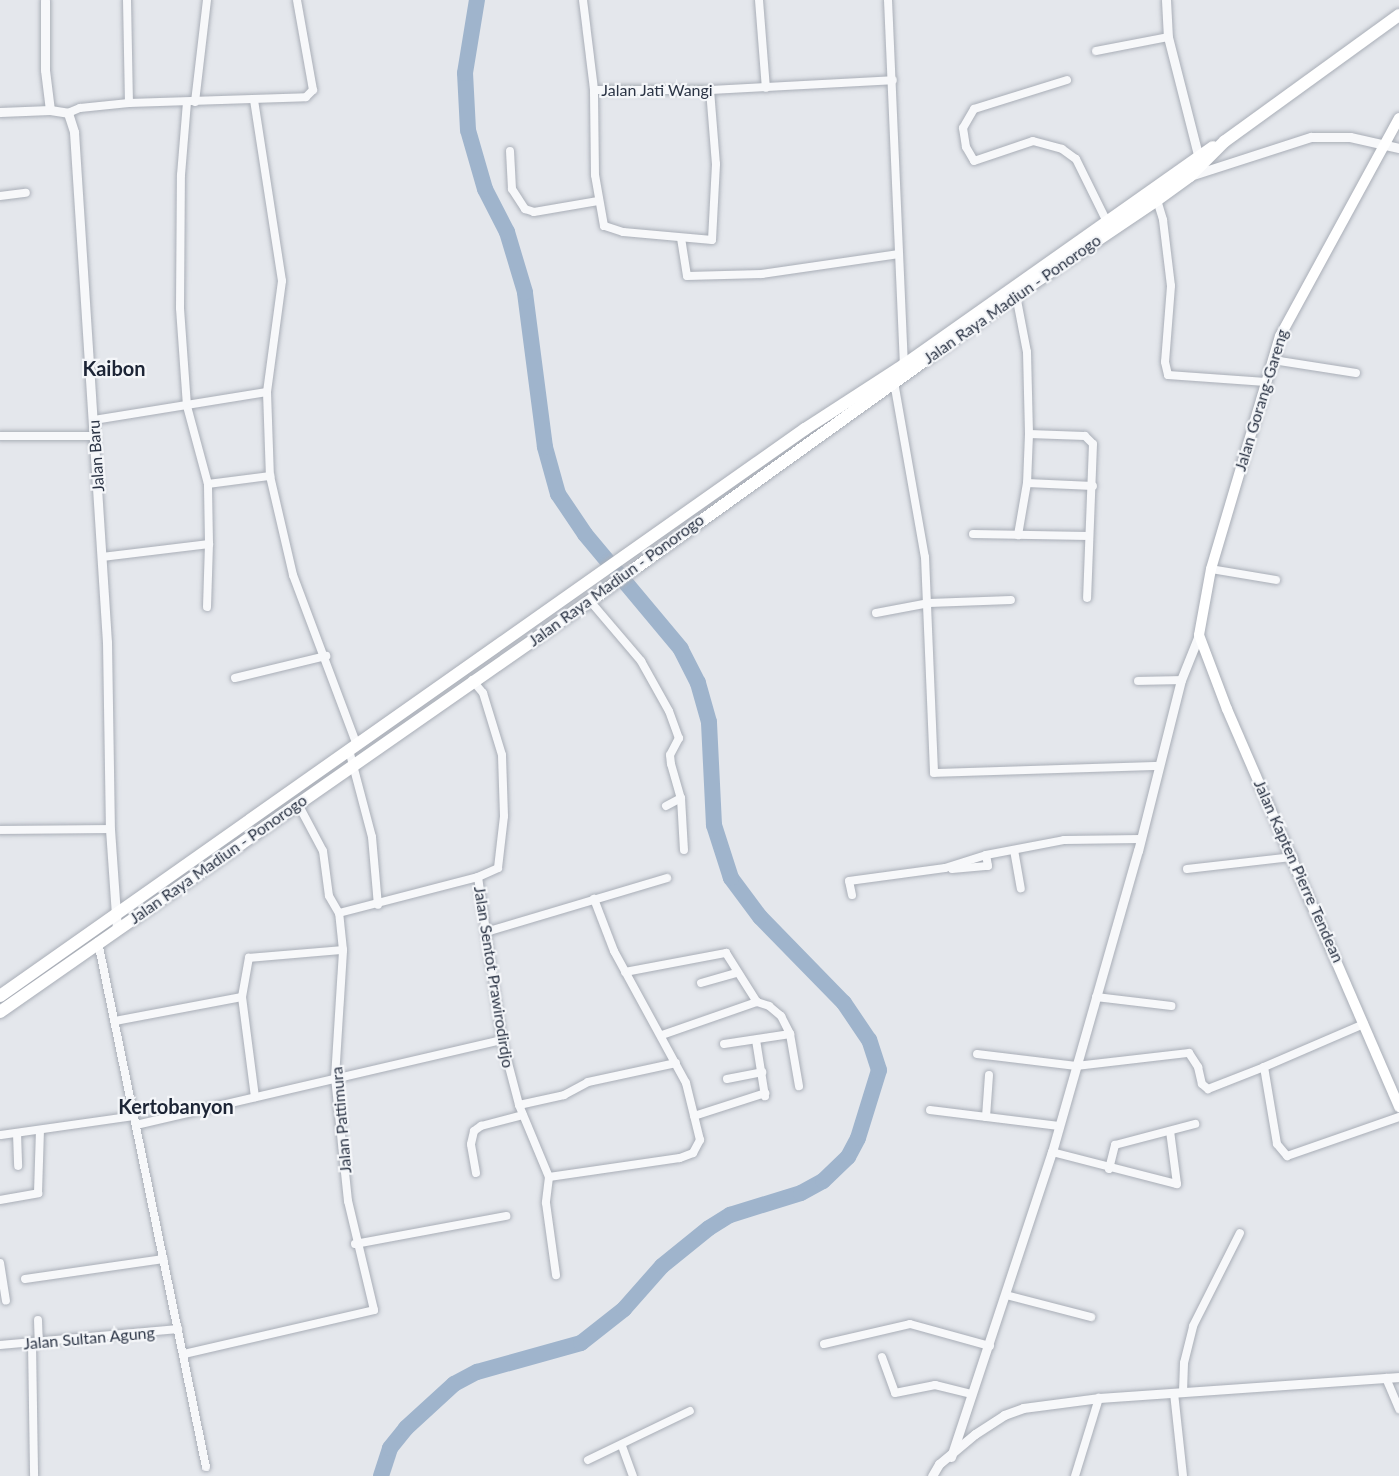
<!DOCTYPE html>
<style>
body{margin:0}
#map{position:relative;width:1399px;height:1476px;overflow:hidden;background:#e4e7ec;font-family:Lato,sans-serif}
div>[style]{position:absolute}
[style*='--x']{left:calc(var(--x)*1px);top:calc(var(--y)*1px);width:calc(var(--w)*1px);rotate:calc(var(--a)*1deg)}
.river>*{height:16px;margin:-8px;padding:0 8px;transform-origin:8px;border-radius:8px;background:#9fb4cc}
.roads{filter:drop-shadow(0 0 2px #a9aeb7) drop-shadow(0 0 2px #a9aeb7)}
.minor>*{height:8px;margin:-4px;padding:0 4px;transform-origin:4px;border-radius:4px;background:#f7f8fa}
.tertiary>*{height:9px;margin:-4.5px;padding:0 4.5px;transform-origin:4.5px;border-radius:4.5px;background:#f7f8fa}
.secondary>*{height:10px;margin:-5px;padding:0 5px;transform-origin:5px;border-radius:5px;background:#fff}
.trunk>*{height:12px;margin:-6px;padding:0 6px;transform-origin:6px;border-radius:6px;background:#fff}
span{translate:-50% -50%;white-space:nowrap;text-align:center;line-height:1.15;-webkit-text-stroke:4.5px #f4f6f9;paint-order:stroke}
.street-label{font-size:16px;color:#2b3445}
.quarter-label{font-size:20px;color:#1d2536;font-weight:700}
</style>
<div id="map">
<div class="river">
<i style="--x:381;--y:1476;--w:29;--a:-72"></i>
<i style="--x:390;--y:1448;--w:26;--a:-51"></i>
<i style="--x:406;--y:1428;--w:65;--a:-42.5"></i>
<i style="--x:454;--y:1384;--w:26;--a:-28"></i>
<i style="--x:477;--y:1372;--w:108;--a:-15.6"></i>
<i style="--x:581;--y:1343;--w:55;--a:-38.3"></i>
<i style="--x:624;--y:1309;--w:57;--a:-48.5"></i>
<i style="--x:662;--y:1266;--w:60;--a:-39"></i>
<i style="--x:709;--y:1228;--w:25;--a:-32"></i>
<i style="--x:730;--y:1215;--w:74;--a:-17.2"></i>
<i style="--x:801;--y:1193;--w:25;--a:-29"></i>
<i style="--x:823;--y:1181;--w:35;--a:-44"></i>
<i style="--x:848;--y:1157;--w:21;--a:-62"></i>
<i style="--x:858;--y:1138;--w:71;--a:-72.8"></i>
<i style="--x:879;--y:1070;--w:32;--a:-108"></i>
<i style="--x:869;--y:1040;--w:45;--a:-124"></i>
<i style="--x:844;--y:1003;--w:120;--a:-134.3"></i>
<i style="--x:760;--y:917;--w:49;--a:-126.6"></i>
<i style="--x:731;--y:878;--w:56;--a:-107.8"></i>
<i style="--x:714;--y:825;--w:103;--a:-92.8"></i>
<i style="--x:709;--y:722;--w:41;--a:-105.8"></i>
<i style="--x:698;--y:683;--w:38;--a:-117"></i>
<i style="--x:681;--y:649;--w:150;--a:-129.9"></i>
<i style="--x:585;--y:534;--w:48;--a:-124"></i>
<i style="--x:558;--y:494;--w:49;--a:-105.5"></i>
<i style="--x:545;--y:447;--w:156;--a:-97.4"></i>
<i style="--x:525;--y:292;--w:63;--a:-106.7"></i>
<i style="--x:507;--y:232;--w:48;--a:-117.1"></i>
<i style="--x:485;--y:189;--w:61;--a:-106.1"></i>
<i style="--x:468;--y:130;--w:57;--a:-93"></i>
<i style="--x:465;--y:73;--w:74;--a:-80.7"></i>
</div>
<div class="roads">
<div class="minor">
<i style="--x:127;--y:0;--w:103;--a:88.9"></i>
<i style="--x:583;--y:0;--w:91;--a:83"></i>
<i style="--x:759;--y:0;--w:88;--a:85.5"></i>
<i style="--x:888;--y:0;--w:365;--a:87.5"></i>
<i style="--x:1096;--y:51;--w:73;--a:-11"></i>
<i style="--x:1067;--y:80;--w:97;--a:162.7"></i>
<i style="--x:974;--y:109;--w:22;--a:120"></i>
<i style="--x:963;--y:128;--w:19;--a:81"></i>
<i style="--x:966;--y:147;--w:16;--a:60"></i>
<i style="--x:974;--y:161;--w:62;--a:-18.7"></i>
<i style="--x:1033;--y:141;--w:30;--a:15"></i>
<i style="--x:1062;--y:149;--w:17;--a:36"></i>
<i style="--x:1076;--y:159;--w:72;--a:63.8"></i>
<i style="--x:710;--y:90;--w:74;--a:85.4"></i>
<i style="--x:716;--y:164;--w:76;--a:93"></i>
<i style="--x:712;--y:240;--w:89;--a:-174.9"></i>
<i style="--x:623;--y:232;--w:20;--a:-162"></i>
<i style="--x:604;--y:226;--w:52;--a:-100"></i>
<i style="--x:595;--y:175;--w:85;--a:-90.7"></i>
<i style="--x:594;--y:90;--w:116;--a:0"></i>
<i style="--x:710;--y:90;--w:183;--a:-3.1"></i>
<i style="--x:254;--y:100;--w:183;--a:81.2"></i>
<i style="--x:282;--y:281;--w:112;--a:97.7"></i>
<i style="--x:267;--y:392;--w:84;--a:88"></i>
<i style="--x:270;--y:476;--w:102;--a:76.9"></i>
<i style="--x:293;--y:575;--w:182;--a:69.4"></i>
<i style="--x:195;--y:102;--w:103;--a:-83.3"></i>
<i style="--x:68;--y:113;--w:13;--a:-23"></i>
<i style="--x:80;--y:108;--w:49;--a:-5.8"></i>
<i style="--x:129;--y:103;--w:177;--a:-1.9"></i>
<i style="--x:306;--y:97;--w:10;--a:-45"></i>
<i style="--x:313;--y:90;--w:91;--a:-100.1"></i>
<i style="--x:510;--y:151;--w:38;--a:87"></i>
<i style="--x:512;--y:189;--w:24;--a:57"></i>
<i style="--x:525;--y:209;--w:9;--a:18"></i>
<i style="--x:534;--y:212;--w:65;--a:-9.8"></i>
<i style="--x:0;--y:196;--w:26;--a:-7"></i>
<i style="--x:1157;--y:200;--w:21;--a:73"></i>
<i style="--x:1163;--y:220;--w:66;--a:83.1"></i>
<i style="--x:1171;--y:286;--w:76;--a:94.5"></i>
<i style="--x:1165;--y:362;--w:13;--a:77"></i>
<i style="--x:1168;--y:375;--w:98;--a:4.1"></i>
<i style="--x:681;--y:238;--w:38;--a:81"></i>
<i style="--x:687;--y:276;--w:75;--a:-1.5"></i>
<i style="--x:762;--y:274;--w:138;--a:-8.3"></i>
<i style="--x:1016;--y:295;--w:58;--a:79.1"></i>
<i style="--x:1027;--y:352;--w:82;--a:88.6"></i>
<i style="--x:1029;--y:434;--w:49;--a:92.3"></i>
<i style="--x:1027;--y:483;--w:53;--a:99.8"></i>
<i style="--x:1273;--y:360;--w:84;--a:8.9"></i>
<i style="--x:894;--y:382;--w:178;--a:80"></i>
<i style="--x:925;--y:557;--w:216;--a:87.6"></i>
<i style="--x:934;--y:773;--w:224;--a:-1.8"></i>
<i style="--x:94;--y:420;--w:175;--a:-9.2"></i>
<i style="--x:1029;--y:434;--w:56;--a:2"></i>
<i style="--x:1085;--y:436;--w:11;--a:45"></i>
<i style="--x:1093;--y:444;--w:154;--a:92.2"></i>
<i style="--x:0;--y:436;--w:95;--a:0"></i>
<i style="--x:1027;--y:483;--w:66;--a:2.6"></i>
<i style="--x:208;--y:484;--w:63;--a:-7.4"></i>
<i style="--x:973;--y:534;--w:116;--a:1"></i>
<i style="--x:102;--y:557;--w:108;--a:-6.9"></i>
<i style="--x:209;--y:544;--w:60;--a:-91"></i>
<i style="--x:208;--y:484;--w:81;--a:-105.1"></i>
<i style="--x:187;--y:406;--w:98;--a:-94.1"></i>
<i style="--x:180;--y:308;--w:133;--a:-89.6"></i>
<i style="--x:181;--y:175;--w:73;--a:-85.3"></i>
<i style="--x:1211;--y:569;--w:66;--a:9.6"></i>
<i style="--x:590;--y:601;--w:79;--a:49.6"></i>
<i style="--x:641;--y:661;--w:57;--a:60.8"></i>
<i style="--x:669;--y:711;--w:29;--a:70"></i>
<i style="--x:679;--y:738;--w:19;--a:118"></i>
<i style="--x:670;--y:755;--w:9;--a:84"></i>
<i style="--x:671;--y:764;--w:35;--a:74"></i>
<i style="--x:681;--y:798;--w:17;--a:152"></i>
<i style="--x:207;--y:607;--w:63;--a:-88.2"></i>
<i style="--x:876;--y:613;--w:54;--a:-10.7"></i>
<i style="--x:929;--y:603;--w:82;--a:-2.1"></i>
<i style="--x:235;--y:678;--w:94;--a:-13.6"></i>
<i style="--x:1138;--y:681;--w:43;--a:-1.3"></i>
<i style="--x:349;--y:750;--w:90;--a:75.2"></i>
<i style="--x:372;--y:837;--w:68;--a:85"></i>
<i style="--x:681;--y:798;--w:52;--a:86.7"></i>
<i style="--x:298;--y:804;--w:53;--a:62"></i>
<i style="--x:323;--y:851;--w:45;--a:82.4"></i>
<i style="--x:329;--y:896;--w:20;--a:60"></i>
<i style="--x:0;--y:830;--w:110;--a:-0.5"></i>
<i style="--x:1014;--y:850;--w:39;--a:80"></i>
<i style="--x:952;--y:869;--w:36;--a:-5"></i>
<i style="--x:988;--y:866;--w:11;--a:-100"></i>
<i style="--x:1187;--y:869;--w:107;--a:-6.5"></i>
<i style="--x:478;--y:877;--w:165;--a:81.6"></i>
<i style="--x:502;--y:1040;--w:67;--a:75.3"></i>
<i style="--x:519;--y:1105;--w:78;--a:67.4"></i>
<i style="--x:852;--y:895;--w:14;--a:-102"></i>
<i style="--x:849;--y:881;--w:97;--a:-7.7"></i>
<i style="--x:945;--y:868;--w:43;--a:-17.6"></i>
<i style="--x:986;--y:855;--w:79;--a:-10.9"></i>
<i style="--x:1064;--y:840;--w:77;--a:-0.7"></i>
<i style="--x:486;--y:932;--w:189;--a:-16.6"></i>
<i style="--x:98;--y:942;--w:536;--a:78.38"></i>
<i style="--x:625;--y:972;--w:103;--a:-10.7"></i>
<i style="--x:726;--y:953;--w:58;--a:57.7"></i>
<i style="--x:701;--y:983;--w:37;--a:-16"></i>
<i style="--x:242;--y:997;--w:101;--a:82.6"></i>
<i style="--x:1096;--y:997;--w:76;--a:6.8"></i>
<i style="--x:115;--y:1021;--w:129;--a:-10.7"></i>
<i style="--x:242;--y:997;--w:40;--a:-80"></i>
<i style="--x:249;--y:958;--w:94;--a:-4.9"></i>
<i style="--x:662;--y:1035;--w:101;--a:-19.2"></i>
<i style="--x:757;--y:1002;--w:13;--a:18"></i>
<i style="--x:769;--y:1006;--w:16;--a:40"></i>
<i style="--x:781;--y:1016;--w:20;--a:63"></i>
<i style="--x:790;--y:1034;--w:53;--a:80.2"></i>
<i style="--x:756;--y:1040;--w:57;--a:80.9"></i>
<i style="--x:724;--y:1044;--w:67;--a:-8.6"></i>
<i style="--x:977;--y:1054;--w:100;--a:6.9"></i>
<i style="--x:1076;--y:1066;--w:114;--a:-6.6"></i>
<i style="--x:1189;--y:1053;--w:17;--a:57"></i>
<i style="--x:1198;--y:1067;--w:17;--a:77"></i>
<i style="--x:1202;--y:1084;--w:8;--a:40"></i>
<i style="--x:1208;--y:1089;--w:60;--a:-21.4"></i>
<i style="--x:1264;--y:1067;--w:78;--a:80.4"></i>
<i style="--x:1277;--y:1144;--w:16;--a:50"></i>
<i style="--x:1287;--y:1156;--w:119;--a:-19.2"></i>
<i style="--x:1264;--y:1067;--w:109;--a:-23.3"></i>
<i style="--x:727;--y:1079;--w:36;--a:-11"></i>
<i style="--x:519;--y:1105;--w:46;--a:-12.5"></i>
<i style="--x:564;--y:1095;--w:27;--a:-28"></i>
<i style="--x:588;--y:1082;--w:90;--a:-12.2"></i>
<i style="--x:930;--y:1110;--w:130;--a:7.1"></i>
<i style="--x:694;--y:1116;--w:75;--a:-17.9"></i>
<i style="--x:986;--y:1117;--w:42;--a:-85.9"></i>
<i style="--x:136;--y:1125;--w:376;--a:-13.1"></i>
<i style="--x:17;--y:1133;--w:33;--a:88"></i>
<i style="--x:1;--y:1135;--w:134;--a:-8.1"></i>
<i style="--x:1052;--y:1152;--w:129;--a:14.4"></i>
<i style="--x:1177;--y:1184;--w:53;--a:-97.5"></i>
<i style="--x:1109;--y:1169;--w:25;--a:-76"></i>
<i style="--x:1115;--y:1145;--w:83;--a:-14.7"></i>
<i style="--x:476;--y:1173;--w:29;--a:-100"></i>
<i style="--x:471;--y:1144;--w:13;--a:-77"></i>
<i style="--x:474;--y:1131;--w:9;--a:-36"></i>
<i style="--x:481;--y:1126;--w:43;--a:-14.7"></i>
<i style="--x:549;--y:1177;--w:132;--a:-8.3"></i>
<i style="--x:680;--y:1158;--w:14;--a:-21"></i>
<i style="--x:693;--y:1153;--w:15;--a:-62"></i>
<i style="--x:700;--y:1140;--w:59;--a:-103.8"></i>
<i style="--x:686;--y:1083;--w:150;--a:-118.6"></i>
<i style="--x:614;--y:951;--w:56;--a:-111"></i>
<i style="--x:549;--y:1177;--w:26;--a:97"></i>
<i style="--x:546;--y:1203;--w:73;--a:82.1"></i>
<i style="--x:0;--y:1200;--w:39;--a:-10"></i>
<i style="--x:38;--y:1193;--w:63;--a:-88.2"></i>
<i style="--x:355;--y:1244;--w:154;--a:-10.5"></i>
<i style="--x:0;--y:1263;--w:38;--a:81"></i>
<i style="--x:25;--y:1279;--w:140;--a:-8.2"></i>
<i style="--x:1006;--y:1295;--w:88;--a:14.5"></i>
<i style="--x:38;--y:1320;--w:23;--a:88"></i>
<i style="--x:32;--y:1343;--w:133;--a:89.1"></i>
<i style="--x:824;--y:1344;--w:88;--a:-13.1"></i>
<i style="--x:910;--y:1324;--w:83;--a:15.4"></i>
<i style="--x:0;--y:1345;--w:179;--a:-5.1"></i>
<i style="--x:184;--y:1354;--w:195;--a:-13"></i>
<i style="--x:374;--y:1310;--w:112;--a:-103.4"></i>
<i style="--x:348;--y:1201;--w:124;--a:-96"></i>
<i style="--x:335;--y:1078;--w:128;--a:-86.4"></i>
<i style="--x:343;--y:950;--w:37;--a:-96"></i>
<i style="--x:339;--y:913;--w:144;--a:-14.5"></i>
<i style="--x:478;--y:877;--w:22;--a:-24"></i>
<i style="--x:498;--y:868;--w:52;--a:-83.4"></i>
<i style="--x:504;--y:816;--w:61;--a:-91.9"></i>
<i style="--x:502;--y:755;--w:65;--a:-107"></i>
<i style="--x:483;--y:693;--w:17;--a:-130"></i>
<i style="--x:882;--y:1357;--w:38;--a:70"></i>
<i style="--x:895;--y:1393;--w:41;--a:-11.3"></i>
<i style="--x:935;--y:1385;--w:37;--a:14"></i>
<i style="--x:1386;--y:1378;--w:34;--a:67"></i>
<i style="--x:1183;--y:1392;--w:29;--a:-88"></i>
<i style="--x:1184;--y:1363;--w:38;--a:-76"></i>
<i style="--x:1193;--y:1326;--w:104;--a:-63.2"></i>
<i style="--x:1174;--y:1393;--w:83;--a:83.8"></i>
<i style="--x:622;--y:1446;--w:32;--a:70"></i>
<i style="--x:588;--y:1460;--w:113;--a:-25.7"></i>
<i style="--x:1075;--y:1476;--w:82;--a:-72.9"></i>
</div>
<div class="tertiary">
<i style="--x:45;--y:0;--w:70;--a:90"></i>
<i style="--x:45;--y:70;--w:40;--a:82.9"></i>
<i style="--x:50;--y:110;--w:18;--a:9"></i>
<i style="--x:68;--y:113;--w:20;--a:72"></i>
<i style="--x:74;--y:132;--w:511;--a:86.3"></i>
<i style="--x:107;--y:642;--w:187;--a:89.1"></i>
<i style="--x:110;--y:829;--w:100;--a:86"></i>
<i style="--x:1166;--y:0;--w:37;--a:87"></i>
<i style="--x:1168;--y:37;--w:122;--a:75.7"></i>
<i style="--x:0;--y:112;--w:50;--a:-2.3"></i>
<i style="--x:1193;--y:175;--w:124;--a:-17.9"></i>
<i style="--x:1311;--y:137;--w:39;--a:0"></i>
<i style="--x:1350;--y:137;--w:50;--a:12.7"></i>
<i style="--x:951;--y:1457;--w:321;--a:-71.7"></i>
<i style="--x:1052;--y:1152;--w:313;--a:-74.1"></i>
<i style="--x:1138;--y:851;--w:176;--a:-75.9"></i>
<i style="--x:1181;--y:680;--w:48;--a:-68.2"></i>
<i style="--x:932;--y:1476;--w:14;--a:-60"></i>
<i style="--x:939;--y:1464;--w:47;--a:-39.8"></i>
<i style="--x:975;--y:1434;--w:35;--a:-33"></i>
<i style="--x:1004;--y:1415;--w:20;--a:-20"></i>
<i style="--x:1023;--y:1408;--w:77;--a:-7.5"></i>
<i style="--x:1099;--y:1398;--w:301;--a:-4"></i>
</div>
<div class="secondary">
<i style="--x:1399;--y:118;--w:248;--a:118.6"></i>
<i style="--x:1280;--y:336;--w:243;--a:106.5"></i>
<i style="--x:1211;--y:569;--w:67;--a:100.3"></i>
<i style="--x:1199;--y:635;--w:79;--a:69.3"></i>
<i style="--x:1227;--y:709;--w:434;--a:66.6"></i>
</div>
<div class="trunk">
<i style="--x:0;--y:996;--w:985;--a:-35.16"></i>
<i style="--x:805;--y:429;--w:118;--a:-32.9"></i>
<i style="--x:904;--y:365;--w:378;--a:-35.2"></i>
<i style="--x:0;--y:1012;--w:724;--a:-34.88"></i>
<i style="--x:594;--y:598;--w:520;--a:-35.68"></i>
<i style="--x:1016;--y:295;--w:170;--a:-34"></i>
<i style="--x:1157;--y:200;--w:41;--a:-36"></i>
<i style="--x:1190;--y:176;--w:49;--a:-45"></i>
<i style="--x:1225;--y:141;--w:215;--a:-35.9"></i>
</div>
</div>
<div class="street-label">
<span style="left:657px;top:90px">Jalan Jati Wangi</span>
<span style="left:1012px;top:299px;rotate:-35deg">Jalan Raya Madiun - Ponorogo</span>
<span style="left:1261px;top:400px;rotate:-73deg">Jalan Gorang-Gareng</span>
<span style="left:96px;top:456px;rotate:-94deg">Jalan Baru</span>
<span style="left:616px;top:580px;rotate:-36deg">Jalan Raya Madiun - Ponorogo</span>
<span style="left:218px;top:859px;rotate:-35deg">Jalan Raya Madiun - Ponorogo</span>
<span style="left:1299px;top:871px;rotate:66deg">Jalan Kapten Pierre Tendean</span>
<span style="left:494px;top:977px;rotate:81deg">Jalan Sentot Prawirodirdjo</span>
<span style="left:341px;top:1120px;rotate:-95deg">Jalan Pattimura</span>
<span style="left:89px;top:1338px;rotate:-5deg">Jalan Sultan Agung</span>
</div>
<div class="quarter-label">
<span style="left:114px;top:368px">Kaibon</span>
<span style="left:176px;top:1106px">Kertobanyon</span>
</div>
</div>
